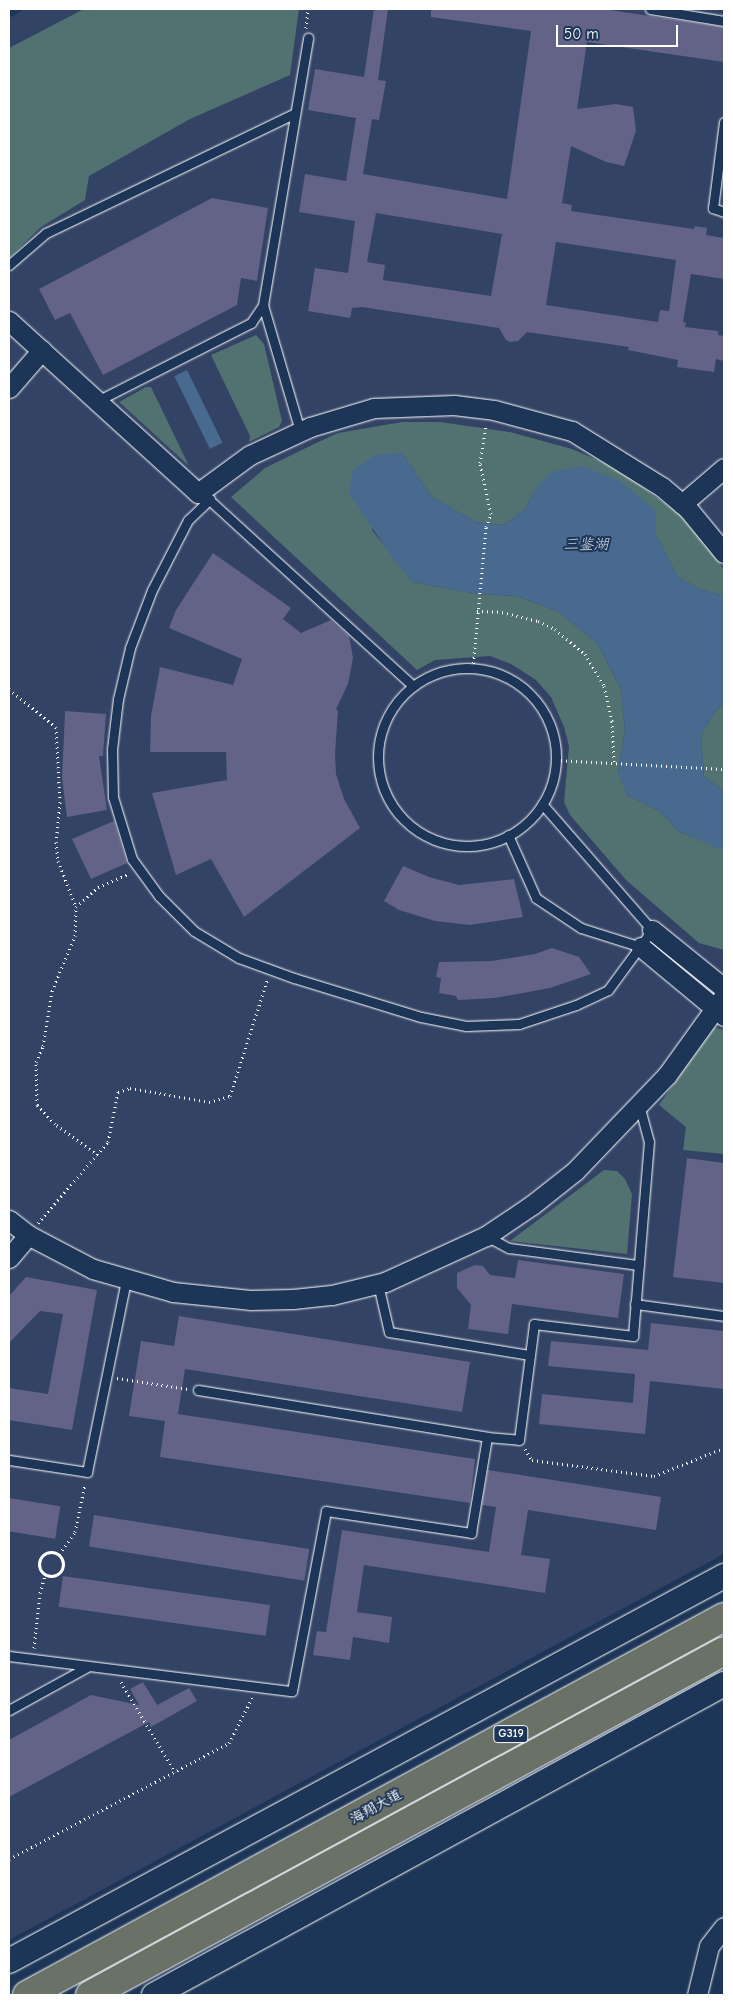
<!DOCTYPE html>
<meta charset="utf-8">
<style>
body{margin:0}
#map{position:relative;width:733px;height:2004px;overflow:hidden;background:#1d3557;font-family:"Comic Neue","LXGW WenKai TC",sans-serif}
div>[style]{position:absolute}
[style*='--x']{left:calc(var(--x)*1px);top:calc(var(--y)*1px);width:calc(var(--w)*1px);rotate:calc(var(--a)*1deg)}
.built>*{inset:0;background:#324365}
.green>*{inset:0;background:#527171}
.water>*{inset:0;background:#496a8f;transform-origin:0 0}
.building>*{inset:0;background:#626386;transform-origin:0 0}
.path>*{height:3px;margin-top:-1.5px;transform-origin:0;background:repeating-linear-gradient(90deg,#fff 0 1px,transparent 0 5px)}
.path>.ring{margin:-1.5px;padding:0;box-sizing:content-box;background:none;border:3px solid #fff;border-radius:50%}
.roads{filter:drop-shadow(0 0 1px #fff) drop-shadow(0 0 1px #fff)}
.service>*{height:9px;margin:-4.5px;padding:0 4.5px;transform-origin:4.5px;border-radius:4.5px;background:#1d3557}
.service>.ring{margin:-4.5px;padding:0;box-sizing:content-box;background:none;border:9px solid #1d3557;border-radius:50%}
.minor>*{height:19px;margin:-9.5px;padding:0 9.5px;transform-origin:9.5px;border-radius:9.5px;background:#1d3557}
.tertiary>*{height:24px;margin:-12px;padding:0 12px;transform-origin:12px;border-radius:12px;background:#1d3557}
.trunk>*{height:28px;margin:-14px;padding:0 14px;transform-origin:14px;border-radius:14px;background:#6a7166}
span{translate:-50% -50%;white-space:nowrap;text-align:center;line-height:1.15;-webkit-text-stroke:4px #1d3557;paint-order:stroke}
.shield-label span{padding:1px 4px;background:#1d3557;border:1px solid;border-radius:4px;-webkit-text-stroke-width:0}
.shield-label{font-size:12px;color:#fff;font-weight:700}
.street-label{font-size:14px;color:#fff}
.water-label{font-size:15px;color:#b6c3d2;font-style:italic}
.frame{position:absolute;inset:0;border:10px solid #fff;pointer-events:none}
.scale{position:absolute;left:556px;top:25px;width:122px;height:22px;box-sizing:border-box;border:2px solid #fff;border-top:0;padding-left:6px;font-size:15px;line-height:18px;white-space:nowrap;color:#fff;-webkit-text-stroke:4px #1d3557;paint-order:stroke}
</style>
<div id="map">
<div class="built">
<i style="clip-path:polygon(25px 9px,724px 9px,724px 1554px,9px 1940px,9px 18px)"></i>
</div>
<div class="green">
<i style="clip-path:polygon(84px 9px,299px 9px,290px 75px,190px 119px,89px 176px,85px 200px,41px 227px,9px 258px,9px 48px)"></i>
<i style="clip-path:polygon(256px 335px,264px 344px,282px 421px,279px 427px,249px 442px,250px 436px,211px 355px)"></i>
<i style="clip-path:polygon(146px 387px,151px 387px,189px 466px,119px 402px)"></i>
<i style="clip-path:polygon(402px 422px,440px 422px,510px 432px,572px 449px,614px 467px,677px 512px,709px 546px,724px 570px,724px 596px,700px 589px,678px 577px,656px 535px,656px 511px,535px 490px,524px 510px,504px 525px,475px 522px,431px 496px,402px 453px,372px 530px,413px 582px,478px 594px,517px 596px,559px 612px,597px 643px,621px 689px,625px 730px,618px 772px,627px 795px,661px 812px,680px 832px,723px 849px,724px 847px,724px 950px,699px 943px,626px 880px,570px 815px,564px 802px,569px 746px,564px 727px,551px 697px,536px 680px,511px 664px,490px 656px,435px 660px,417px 670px,231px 497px,265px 468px,314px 444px,338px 433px)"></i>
<i style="clip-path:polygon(724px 703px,724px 791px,704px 776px,701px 735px,715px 712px)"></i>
<i style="clip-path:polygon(714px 1027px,724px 1030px,724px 1154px,683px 1150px,686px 1127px,659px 1105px)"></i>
<i style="clip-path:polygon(604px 1170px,617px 1171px,625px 1179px,632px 1194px,627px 1254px,510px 1241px)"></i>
</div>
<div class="water">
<i style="left:187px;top:370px;width:81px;height:14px;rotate:64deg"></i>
<i style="clip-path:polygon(402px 453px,431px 496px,475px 522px,504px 525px,524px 510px,535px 490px,551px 472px,583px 466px,620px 481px,656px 511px,656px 535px,678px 577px,700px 589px,724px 596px,724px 703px,715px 712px,701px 735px,704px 776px,724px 791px,723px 850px,680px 832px,661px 812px,627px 795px,618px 773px,625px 730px,621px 689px,597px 643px,559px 612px,517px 596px,478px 594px,413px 582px,393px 559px,349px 493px,352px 471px,375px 455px)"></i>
</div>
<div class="building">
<i style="clip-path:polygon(evenodd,374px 9px,388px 9px,378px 80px,386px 81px,379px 120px,372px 119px,363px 174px,507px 199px,531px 31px,431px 17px,431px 9px,603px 9px,724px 27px,724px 62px,587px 42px,577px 109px,616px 104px,633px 107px,636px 131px,624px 166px,606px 162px,571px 146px,562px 203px,572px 205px,571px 211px,694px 229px,695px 226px,707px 228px,706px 235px,724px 238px,724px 279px,691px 274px,683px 322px,686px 322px,685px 327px,718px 331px,718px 335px,724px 336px,724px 361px,716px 359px,714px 372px,677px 367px,678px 360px,628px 350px,629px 347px,527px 332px,518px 341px,510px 342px,506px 340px,499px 328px,362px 307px,352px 308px,350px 318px,308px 311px,315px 268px,348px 273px,355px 221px,299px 212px,305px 174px,346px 181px,356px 118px,308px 110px,315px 69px,364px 77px,374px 9px,376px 213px,502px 234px,491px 296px,383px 280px,385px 265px,367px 262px,376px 213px,374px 9px,556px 242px,676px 260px,669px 311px,660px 310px,658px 322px,546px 305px,556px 242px)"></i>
<i style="clip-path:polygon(212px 198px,268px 208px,257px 281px,241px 278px,237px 305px,103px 375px,70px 313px,55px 320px,39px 289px)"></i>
<i style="clip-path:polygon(213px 553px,291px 608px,283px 619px,301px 633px,331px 620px,349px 636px,353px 658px,348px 684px,336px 709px,338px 711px,335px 754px,336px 774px,344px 799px,360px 828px,244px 917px,211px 859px,176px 875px,152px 793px,227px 780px,226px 752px,150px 752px,151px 716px,160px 667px,233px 685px,242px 659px,169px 628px,176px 610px)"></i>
<i style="clip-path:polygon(65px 711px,106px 714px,103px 756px,99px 756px,107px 810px,67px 817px,62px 778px)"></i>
<i style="clip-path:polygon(114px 821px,127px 863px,91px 879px,72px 839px)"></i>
<i style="clip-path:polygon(403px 866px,429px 877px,459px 885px,514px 879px,523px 917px,470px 925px,435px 921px,399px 910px,384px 901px)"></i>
<i style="clip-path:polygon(552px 948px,579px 957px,591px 974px,550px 988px,495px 998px,458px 1000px,456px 996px,439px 993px,441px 978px,436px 977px,439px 962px,492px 961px,535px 954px)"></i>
<i style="clip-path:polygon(687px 1158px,724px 1163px,724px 1283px,673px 1277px)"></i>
<i style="clip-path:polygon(518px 1260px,624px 1274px,618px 1318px,512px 1304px,508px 1334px,468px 1329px,471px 1305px,457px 1288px,457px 1273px,475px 1265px,483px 1266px,490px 1275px,515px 1278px)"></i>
<i style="clip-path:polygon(26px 1277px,97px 1290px,72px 1430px,9px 1420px,9px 1388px,48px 1394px,63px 1314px,40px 1311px,9px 1343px,9px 1296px)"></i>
<i style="clip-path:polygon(179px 1316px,470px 1362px,462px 1412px,185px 1369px,178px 1414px,475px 1459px,470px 1503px,160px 1457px,165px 1421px,129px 1416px,141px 1341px,174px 1346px)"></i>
<i style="clip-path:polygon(651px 1323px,724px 1331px,724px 1389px,650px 1381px,645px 1434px,539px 1424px,542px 1394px,633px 1403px,635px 1374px,548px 1366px,551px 1341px,648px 1350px)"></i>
<i style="clip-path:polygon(488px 1470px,661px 1497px,656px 1530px,528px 1510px,521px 1555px,550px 1559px,545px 1593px,364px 1565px,357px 1612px,392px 1617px,389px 1643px,353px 1637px,350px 1660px,313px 1655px,317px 1631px,326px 1632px,342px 1530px,489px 1552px,496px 1507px,482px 1505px)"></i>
<i style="left:9px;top:1498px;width:52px;height:33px;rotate:9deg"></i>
<i style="left:94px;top:1515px;width:218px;height:32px;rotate:9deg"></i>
<i style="left:63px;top:1576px;width:209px;height:31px;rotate:8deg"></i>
<i style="clip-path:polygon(143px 1682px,157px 1705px,189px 1688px,197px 1701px,151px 1727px,149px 1722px,9px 1797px,9px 1740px,91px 1695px,139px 1705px,130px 1689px)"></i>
</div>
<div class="path">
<i style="--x:306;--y:28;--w:19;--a:-84"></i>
<i style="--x:477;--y:611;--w:25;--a:2"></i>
<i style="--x:502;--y:612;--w:37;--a:14"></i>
<i style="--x:538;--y:621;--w:19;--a:25"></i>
<i style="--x:555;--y:629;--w:39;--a:40"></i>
<i style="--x:585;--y:654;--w:37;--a:59"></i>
<i style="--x:604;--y:686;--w:36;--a:77"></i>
<i style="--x:612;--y:721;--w:41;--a:87.2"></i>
<i style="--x:473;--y:668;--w:142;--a:-84.7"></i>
<i style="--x:486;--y:527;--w:14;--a:-69"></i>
<i style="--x:491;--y:514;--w:52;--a:-102.2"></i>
<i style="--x:480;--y:463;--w:39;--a:-81"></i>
<i style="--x:9;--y:689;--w:60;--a:39"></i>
<i style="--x:56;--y:727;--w:75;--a:86.9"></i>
<i style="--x:60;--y:802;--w:40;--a:95.7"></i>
<i style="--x:56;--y:842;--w:19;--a:84"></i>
<i style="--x:58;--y:861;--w:49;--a:68.6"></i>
<i style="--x:556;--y:760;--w:168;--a:3.1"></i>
<i style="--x:98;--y:1155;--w:53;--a:-144.2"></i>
<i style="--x:55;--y:1124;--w:26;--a:-133"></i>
<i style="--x:37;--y:1105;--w:43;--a:-91.3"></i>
<i style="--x:36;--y:1062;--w:17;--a:-66"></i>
<i style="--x:43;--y:1046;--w:56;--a:-80.7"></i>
<i style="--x:52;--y:991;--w:60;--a:-67.3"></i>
<i style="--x:75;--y:936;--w:29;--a:-88"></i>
<i style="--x:76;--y:907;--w:30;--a:-42"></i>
<i style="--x:98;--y:887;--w:33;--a:-23"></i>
<i style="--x:38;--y:1223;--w:107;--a:-49.2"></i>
<i style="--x:108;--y:1142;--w:51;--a:-78.7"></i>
<i style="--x:118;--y:1092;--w:13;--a:-18"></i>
<i style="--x:130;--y:1088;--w:80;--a:10"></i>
<i style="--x:209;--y:1102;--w:22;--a:-16"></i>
<i style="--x:230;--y:1096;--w:121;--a:-72.2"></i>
<i style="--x:117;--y:1378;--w:72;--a:8.8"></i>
<i style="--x:525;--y:1449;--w:13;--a:58"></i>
<i style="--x:532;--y:1460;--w:123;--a:7.5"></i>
<i style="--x:654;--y:1476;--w:75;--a:-21.8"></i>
<i class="ring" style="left:39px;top:1552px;width:21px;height:21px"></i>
<i style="--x:59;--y:1554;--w:27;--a:-54"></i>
<i style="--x:75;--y:1532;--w:49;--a:-78.2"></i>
<i style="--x:34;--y:1648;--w:55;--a:-83.8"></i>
<i style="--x:40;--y:1593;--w:19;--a:-74"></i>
<i style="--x:121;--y:1682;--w:105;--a:59"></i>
<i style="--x:9;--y:1859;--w:249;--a:-27.8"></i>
<i style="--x:229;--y:1743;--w:51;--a:-62.9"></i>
</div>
<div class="roads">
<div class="service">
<i style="--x:650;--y:9;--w:75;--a:9.2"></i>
<i style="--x:724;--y:122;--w:87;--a:97.3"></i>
<i style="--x:713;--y:208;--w:12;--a:20"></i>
<i style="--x:9;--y:265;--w:49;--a:-40.9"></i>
<i style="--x:46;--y:233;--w:276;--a:-25.7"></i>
<i style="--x:97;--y:401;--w:173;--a:-26.9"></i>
<i style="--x:251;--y:323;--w:22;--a:-56"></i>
<i style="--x:300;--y:431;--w:131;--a:-106.4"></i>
<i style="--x:263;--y:305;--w:271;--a:-80.4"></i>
<i style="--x:205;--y:496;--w:282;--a:42.4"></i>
<i style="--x:210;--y:499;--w:30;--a:136"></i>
<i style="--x:188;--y:520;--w:79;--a:117.2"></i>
<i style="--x:152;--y:590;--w:62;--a:110.8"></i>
<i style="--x:130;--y:648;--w:52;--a:103.2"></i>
<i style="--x:118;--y:699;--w:50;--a:96.8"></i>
<i style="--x:112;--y:749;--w:48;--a:88.8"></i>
<i style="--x:113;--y:797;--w:65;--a:73"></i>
<i style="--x:132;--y:859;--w:46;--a:53.9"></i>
<i style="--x:159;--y:896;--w:49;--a:45"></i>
<i style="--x:194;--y:931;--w:52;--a:31"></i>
<i style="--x:239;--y:958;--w:59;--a:20"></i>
<i style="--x:294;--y:978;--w:133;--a:17.1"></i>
<i style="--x:421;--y:1017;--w:46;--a:11.3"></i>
<i style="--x:466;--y:1026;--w:53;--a:-2.2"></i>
<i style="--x:519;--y:1024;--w:60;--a:-18.4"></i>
<i style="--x:576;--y:1005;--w:35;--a:-25"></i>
<i style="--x:608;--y:990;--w:74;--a:-53.7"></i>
<i style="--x:652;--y:930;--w:167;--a:-131.1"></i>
<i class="ring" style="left:378px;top:668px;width:169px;height:169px"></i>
<i style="--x:508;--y:835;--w:69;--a:66"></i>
<i style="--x:536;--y:898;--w:54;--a:33.7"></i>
<i style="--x:581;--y:928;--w:63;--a:17.6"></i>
<i style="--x:486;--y:1236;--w:26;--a:28"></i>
<i style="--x:509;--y:1248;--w:131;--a:7.5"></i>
<i style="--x:378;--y:1284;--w:49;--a:77.1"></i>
<i style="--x:389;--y:1332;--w:143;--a:9.3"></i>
<i style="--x:635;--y:1304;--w:90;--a:7.7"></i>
<i style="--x:198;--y:1390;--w:293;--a:9.2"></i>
<i style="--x:9;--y:1460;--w:79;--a:8.7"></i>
<i style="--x:87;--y:1472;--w:196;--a:-78.5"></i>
<i style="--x:9;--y:1656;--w:285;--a:7.1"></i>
<i style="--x:292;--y:1691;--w:183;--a:-79.3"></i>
<i style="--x:326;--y:1511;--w:147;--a:8.6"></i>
<i style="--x:471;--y:1533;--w:97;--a:-80.5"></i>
<i style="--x:487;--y:1437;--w:32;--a:5"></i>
<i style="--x:519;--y:1440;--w:117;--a:-82.6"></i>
<i style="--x:534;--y:1324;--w:100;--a:6.9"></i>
<i style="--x:633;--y:1336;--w:195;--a:-85.3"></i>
<i style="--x:649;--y:1142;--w:38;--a:-105"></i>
<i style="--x:9;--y:1710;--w:91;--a:-28.8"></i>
</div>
<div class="minor">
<i style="--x:9;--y:321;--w:256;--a:42.3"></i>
<i style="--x:198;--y:493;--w:64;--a:-36.2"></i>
<i style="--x:250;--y:455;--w:66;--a:-25"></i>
<i style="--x:310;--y:427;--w:67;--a:-16.5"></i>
<i style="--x:374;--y:408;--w:80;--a:-2.1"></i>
<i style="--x:454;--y:405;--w:40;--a:7.1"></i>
<i style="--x:494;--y:410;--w:81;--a:15.1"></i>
<i style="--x:572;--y:431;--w:106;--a:31.9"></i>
<i style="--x:662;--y:487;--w:34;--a:40"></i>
<i style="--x:688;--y:509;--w:57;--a:50.7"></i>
<i style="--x:9;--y:388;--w:50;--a:-49"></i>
<i style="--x:682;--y:504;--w:55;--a:-40.6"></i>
<i style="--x:652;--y:930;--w:92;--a:38.9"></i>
<i style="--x:641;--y:947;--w:108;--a:39.7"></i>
<i style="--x:9;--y:1220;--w:24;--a:38"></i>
<i style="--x:28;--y:1235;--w:73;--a:27.6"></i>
<i style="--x:93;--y:1269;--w:83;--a:16"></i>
<i style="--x:173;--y:1292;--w:77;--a:5.9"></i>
<i style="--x:250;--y:1300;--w:43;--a:-1.3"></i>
<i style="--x:293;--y:1299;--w:39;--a:-6"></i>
<i style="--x:332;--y:1295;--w:55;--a:-13.8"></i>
<i style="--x:385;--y:1282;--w:111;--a:-24.5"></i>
<i style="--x:486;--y:1236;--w:55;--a:-34"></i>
<i style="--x:532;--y:1205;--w:55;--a:-38.3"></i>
<i style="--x:575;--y:1171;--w:133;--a:-46.2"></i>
<i style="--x:667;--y:1075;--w:97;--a:-54.2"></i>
<i style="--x:9;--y:1258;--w:30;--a:-50"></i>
<i style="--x:697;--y:1995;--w:50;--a:-76.2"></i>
<i style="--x:709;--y:1946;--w:24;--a:-52"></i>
</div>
<div class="tertiary">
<i style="--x:9;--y:1961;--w:812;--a:-28.3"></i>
<i style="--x:154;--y:1995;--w:649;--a:-28.62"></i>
</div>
<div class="trunk">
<i style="--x:27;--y:1995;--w:793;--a:-28.47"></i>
<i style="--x:90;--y:1995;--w:721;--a:-28.48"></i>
</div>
</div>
<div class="shield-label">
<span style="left:511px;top:1734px">G319</span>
</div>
<div class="street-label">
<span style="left:376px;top:1807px;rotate:-29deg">海翔大道</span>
</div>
<div class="water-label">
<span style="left:586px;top:545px">三鉴湖</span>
</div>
<div class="frame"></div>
<div class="scale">50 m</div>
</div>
